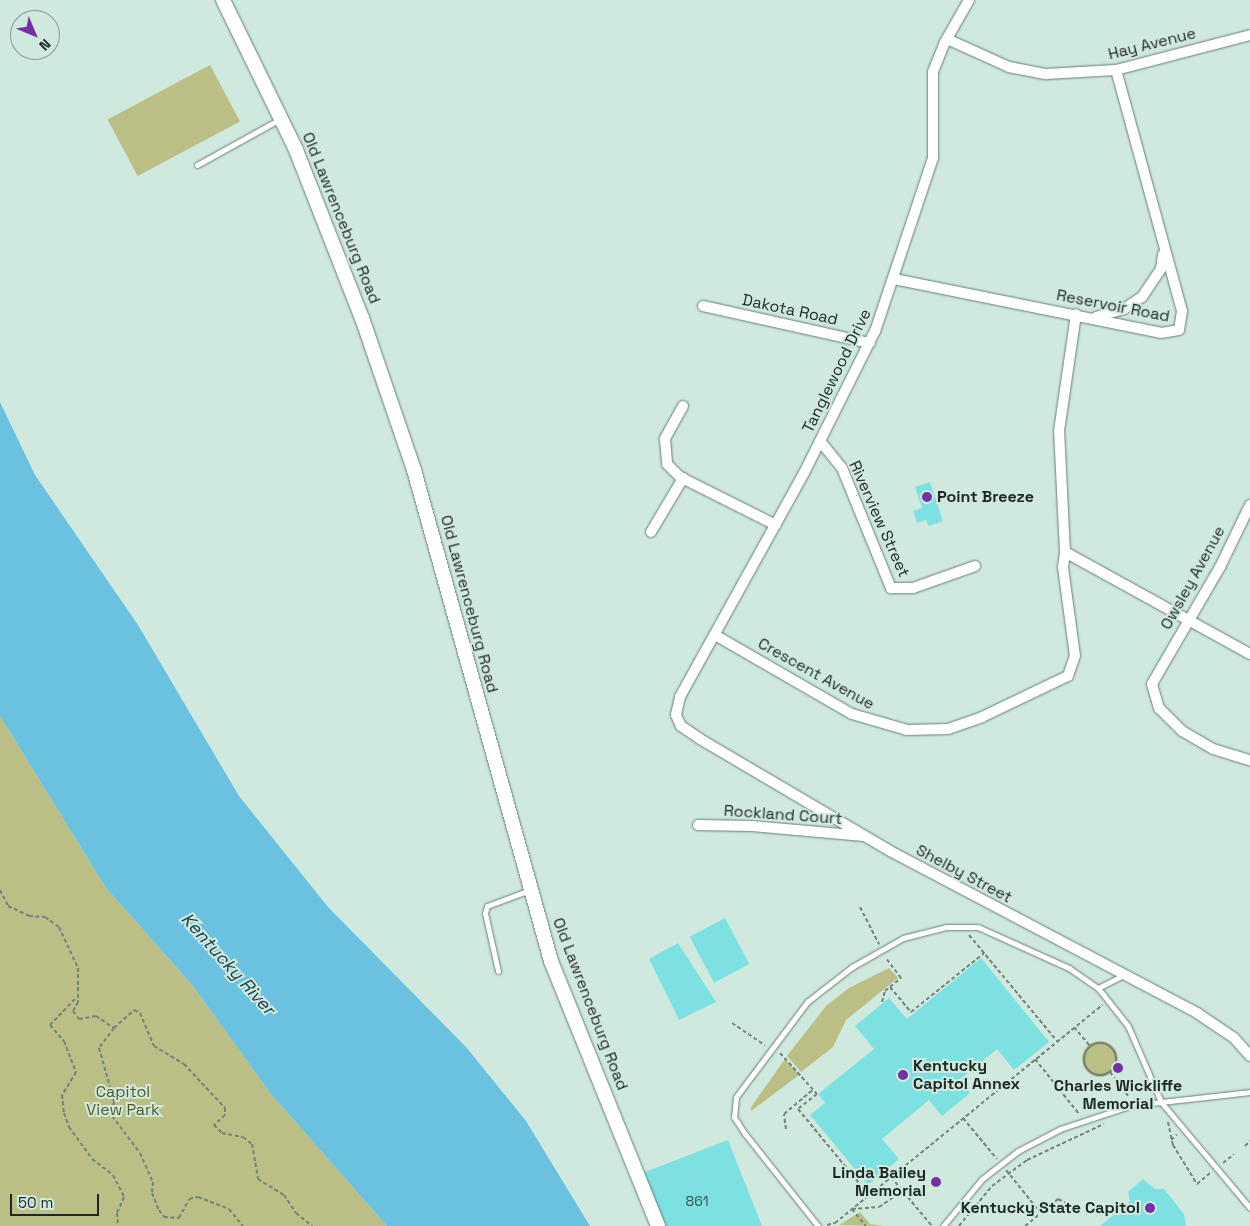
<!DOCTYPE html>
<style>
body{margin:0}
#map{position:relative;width:1250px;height:1226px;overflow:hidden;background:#d0e9de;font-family:"Space Grotesk",sans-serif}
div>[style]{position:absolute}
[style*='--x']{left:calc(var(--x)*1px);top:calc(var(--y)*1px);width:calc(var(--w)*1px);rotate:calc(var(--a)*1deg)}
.green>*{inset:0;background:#bbbe85;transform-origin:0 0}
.round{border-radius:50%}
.water>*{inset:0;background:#6bc2e0}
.building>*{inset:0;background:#7de1e1;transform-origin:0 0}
.path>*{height:2px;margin-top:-1px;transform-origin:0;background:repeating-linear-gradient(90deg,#72837b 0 4px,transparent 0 6.5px)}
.path>.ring{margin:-1px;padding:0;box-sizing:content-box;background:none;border:2px solid #72837b;border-radius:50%}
.roads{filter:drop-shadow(0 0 1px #677e74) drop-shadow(0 0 1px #677e74)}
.service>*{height:5px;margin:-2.5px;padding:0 2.5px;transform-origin:2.5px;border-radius:2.5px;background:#fff}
.minor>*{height:10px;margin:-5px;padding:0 5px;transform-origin:5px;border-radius:5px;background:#fff}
.secondary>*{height:14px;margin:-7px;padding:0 7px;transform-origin:7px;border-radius:7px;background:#fff}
.dots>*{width:14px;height:14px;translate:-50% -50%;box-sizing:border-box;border:2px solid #d0e9de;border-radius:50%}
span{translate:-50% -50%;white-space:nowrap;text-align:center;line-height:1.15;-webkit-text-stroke:4px #d0e9de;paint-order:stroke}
.number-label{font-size:14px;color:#365652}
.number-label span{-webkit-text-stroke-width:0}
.street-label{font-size:16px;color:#1e2723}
.poi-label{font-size:16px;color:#1e2723;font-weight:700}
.left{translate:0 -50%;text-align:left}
.right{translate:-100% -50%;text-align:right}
.park-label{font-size:16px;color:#565823}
.water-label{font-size:18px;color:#1b4350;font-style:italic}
.north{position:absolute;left:10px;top:10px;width:50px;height:50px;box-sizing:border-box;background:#d0e9de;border:1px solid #899b93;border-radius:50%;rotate:135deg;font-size:14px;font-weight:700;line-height:20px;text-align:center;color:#1e2723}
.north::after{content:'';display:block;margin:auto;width:18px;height:22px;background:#7430a4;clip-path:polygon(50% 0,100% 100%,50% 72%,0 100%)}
.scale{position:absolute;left:10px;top:1194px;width:89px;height:22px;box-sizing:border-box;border:2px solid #1e2723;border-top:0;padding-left:6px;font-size:15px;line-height:18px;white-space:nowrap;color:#1e2723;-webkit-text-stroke:4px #d0e9de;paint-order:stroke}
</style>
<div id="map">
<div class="green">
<i style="left:210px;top:65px;width:64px;height:116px;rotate:62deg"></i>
<i style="clip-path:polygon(0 716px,106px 888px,193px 986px,271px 1094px,387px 1226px,0 1226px)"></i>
<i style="clip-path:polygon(889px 968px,898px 978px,846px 1020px,833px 1047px,801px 1072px,787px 1056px,826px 1006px,849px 988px)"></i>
<i class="round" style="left:1082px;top:1041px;width:36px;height:36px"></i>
<i style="clip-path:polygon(785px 1059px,799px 1075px,751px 1111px,751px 1107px)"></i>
<i style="clip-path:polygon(860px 1212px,870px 1224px,885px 1226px,839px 1225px)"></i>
</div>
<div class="water">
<i style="clip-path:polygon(0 402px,35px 475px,138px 625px,239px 796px,328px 907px,466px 1047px,526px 1121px,590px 1226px,387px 1226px,271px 1094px,193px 986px,106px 888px,0 716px)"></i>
</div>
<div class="building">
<i style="clip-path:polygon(930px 482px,943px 521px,929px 526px,926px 520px,917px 523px,913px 511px,922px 508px,915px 487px)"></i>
<i style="left:725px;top:918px;width:52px;height:40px;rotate:62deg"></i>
<i style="clip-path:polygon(678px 943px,716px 1002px,679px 1020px,649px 959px)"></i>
<i style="clip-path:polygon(981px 958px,1049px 1042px,1014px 1070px,997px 1049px,959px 1080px,970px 1093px,942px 1116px,929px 1100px,882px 1139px,899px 1159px,868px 1185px,810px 1115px,825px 1103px,818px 1094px,874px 1049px,855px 1026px,889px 998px,907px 1019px)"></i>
<i style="clip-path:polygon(728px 1140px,762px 1226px,652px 1226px,632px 1177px)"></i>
<i style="clip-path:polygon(1143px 1179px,1155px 1189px,1164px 1189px,1184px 1214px,1186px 1226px,1100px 1226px,1130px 1201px,1128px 1192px)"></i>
</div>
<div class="path">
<i style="--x:0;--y:890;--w:18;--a:63"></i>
<i style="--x:8;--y:906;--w:23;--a:25"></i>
<i style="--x:29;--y:916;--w:16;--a:4"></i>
<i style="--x:45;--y:917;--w:17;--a:36"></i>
<i style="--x:59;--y:927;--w:45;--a:65.1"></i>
<i style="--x:78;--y:968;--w:34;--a:90"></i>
<i style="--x:78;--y:1002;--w:10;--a:119"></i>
<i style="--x:73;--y:1011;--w:10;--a:53"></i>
<i style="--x:79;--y:1019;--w:17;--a:-10"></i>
<i style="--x:96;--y:1016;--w:22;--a:34"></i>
<i style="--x:114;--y:1028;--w:27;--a:-42"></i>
<i style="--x:134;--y:1010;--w:7;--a:27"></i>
<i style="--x:140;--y:1013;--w:36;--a:67"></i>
<i style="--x:154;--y:1046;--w:35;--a:31"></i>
<i style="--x:184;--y:1064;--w:60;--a:47"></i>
<i style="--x:225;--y:1108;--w:7;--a:90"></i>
<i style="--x:225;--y:1115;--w:15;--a:138"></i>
<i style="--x:214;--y:1125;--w:11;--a:45"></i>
<i style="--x:222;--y:1133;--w:21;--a:11"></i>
<i style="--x:243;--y:1137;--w:11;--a:38"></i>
<i style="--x:252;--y:1144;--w:36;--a:80"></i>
<i style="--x:258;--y:1179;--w:31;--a:32"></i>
<i style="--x:284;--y:1195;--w:22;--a:56"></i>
<i style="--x:296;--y:1213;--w:21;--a:39"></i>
<i style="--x:860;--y:907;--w:42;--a:62.8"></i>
<i style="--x:969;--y:935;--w:138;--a:50.3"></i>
<i style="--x:890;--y:987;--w:33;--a:50"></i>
<i style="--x:911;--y:1012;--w:94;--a:-38.9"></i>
<i style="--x:75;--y:999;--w:36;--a:134"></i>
<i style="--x:50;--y:1025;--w:21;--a:49"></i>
<i style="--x:64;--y:1041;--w:33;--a:69"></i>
<i style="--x:76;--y:1072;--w:27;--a:121"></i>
<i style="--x:62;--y:1095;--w:18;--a:84"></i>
<i style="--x:64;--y:1113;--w:15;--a:70"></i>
<i style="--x:69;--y:1127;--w:39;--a:54"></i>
<i style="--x:92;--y:1159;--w:26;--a:37"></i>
<i style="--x:113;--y:1175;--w:25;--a:63"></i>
<i style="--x:124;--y:1197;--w:17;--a:114"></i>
<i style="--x:117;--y:1213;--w:13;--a:86"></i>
<i style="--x:882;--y:1002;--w:11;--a:-75"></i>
<i style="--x:885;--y:991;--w:21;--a:-39"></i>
<i style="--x:901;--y:978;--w:26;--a:-127"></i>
<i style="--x:732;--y:1023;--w:40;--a:34"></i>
<i style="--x:1074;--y:1027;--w:25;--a:50"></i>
<i style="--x:114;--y:1028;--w:25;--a:127"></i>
<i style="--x:99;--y:1048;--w:55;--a:74.2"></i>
<i style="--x:114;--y:1101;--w:15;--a:98"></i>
<i style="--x:112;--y:1116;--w:46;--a:52.9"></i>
<i style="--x:140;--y:1153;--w:32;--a:66"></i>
<i style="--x:153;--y:1182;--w:11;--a:95"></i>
<i style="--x:152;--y:1193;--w:18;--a:68"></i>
<i style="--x:159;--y:1210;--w:9;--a:54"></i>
<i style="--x:164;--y:1217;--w:15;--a:4"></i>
<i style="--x:179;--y:1218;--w:21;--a:-62"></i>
<i style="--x:189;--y:1199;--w:9;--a:-13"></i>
<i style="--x:198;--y:1197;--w:33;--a:21"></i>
<i style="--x:229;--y:1209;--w:22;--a:51"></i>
<i class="ring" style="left:1084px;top:1043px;width:30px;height:30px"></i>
<i style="--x:780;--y:1053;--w:55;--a:47.9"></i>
<i style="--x:817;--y:1094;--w:24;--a:142"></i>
<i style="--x:798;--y:1109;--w:112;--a:50.5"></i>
<i style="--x:1035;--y:1059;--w:70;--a:51.3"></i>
<i style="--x:1110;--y:1072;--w:30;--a:53"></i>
<i style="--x:963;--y:1118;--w:53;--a:50.3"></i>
<i style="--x:1168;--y:1122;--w:24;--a:78"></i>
<i style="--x:1173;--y:1145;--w:46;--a:58.4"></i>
<i style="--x:1197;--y:1184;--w:17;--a:-40"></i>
<i style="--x:786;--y:1129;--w:15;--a:-98"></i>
<i style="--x:784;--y:1114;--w:38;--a:-40"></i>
<i style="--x:1171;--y:1140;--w:8;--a:-45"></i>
<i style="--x:1245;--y:1146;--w:7;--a:-45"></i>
<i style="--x:1223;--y:1163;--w:14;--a:-39"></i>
<i style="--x:1006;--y:1170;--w:53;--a:51.2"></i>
<i style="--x:891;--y:1177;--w:64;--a:50.1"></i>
<i style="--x:852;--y:1209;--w:27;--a:-4"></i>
<i style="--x:879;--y:1207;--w:29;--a:-34"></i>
<i style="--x:852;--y:1209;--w:22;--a:51"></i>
<i style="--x:827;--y:1225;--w:8;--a:-14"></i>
<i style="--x:835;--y:1223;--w:345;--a:-39.2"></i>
<i style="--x:959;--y:1226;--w:52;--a:-50.5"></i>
<i style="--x:992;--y:1186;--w:44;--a:-36.6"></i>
<i style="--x:1027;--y:1160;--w:85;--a:-25.1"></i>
<i style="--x:1025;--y:1226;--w:43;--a:-39.3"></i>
<i style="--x:1058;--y:1199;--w:13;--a:27"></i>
</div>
<div class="roads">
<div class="service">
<i style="--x:197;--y:165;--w:95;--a:-29"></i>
<i style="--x:498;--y:971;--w:59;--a:-102.6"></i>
<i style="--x:485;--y:913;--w:7;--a:-74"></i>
<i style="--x:487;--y:906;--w:46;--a:-20.4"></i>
<i style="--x:1098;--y:988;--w:29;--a:-27"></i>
<i style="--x:818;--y:1226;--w:117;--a:-128.4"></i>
<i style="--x:745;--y:1134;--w:20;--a:-123"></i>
<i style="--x:734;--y:1117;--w:20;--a:-84"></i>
<i style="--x:736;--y:1097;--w:119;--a:-53.2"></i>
<i style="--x:807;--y:1002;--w:57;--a:-37.9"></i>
<i style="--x:852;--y:967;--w:59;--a:-29.6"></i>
<i style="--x:903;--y:938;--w:44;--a:-14.3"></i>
<i style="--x:946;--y:927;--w:32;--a:0"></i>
<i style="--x:978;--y:927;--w:100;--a:24.3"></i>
<i style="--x:1069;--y:968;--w:35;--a:35"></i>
<i style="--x:1098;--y:988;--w:48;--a:51.7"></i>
<i style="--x:1128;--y:1026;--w:83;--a:66.5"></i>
<i style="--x:1161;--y:1102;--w:90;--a:-6.4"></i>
<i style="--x:943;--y:1226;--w:61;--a:-50.3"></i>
<i style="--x:982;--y:1179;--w:46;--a:-37.9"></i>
<i style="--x:1018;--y:1151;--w:47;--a:-27.6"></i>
<i style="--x:1060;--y:1129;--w:79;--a:-18.4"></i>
<i style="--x:1135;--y:1104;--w:26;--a:-4"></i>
<i style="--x:1161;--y:1102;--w:138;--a:50"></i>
</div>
<div class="minor">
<i style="--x:969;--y:0;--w:48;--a:119.7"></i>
<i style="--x:945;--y:42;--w:32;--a:112"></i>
<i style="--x:933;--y:72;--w:86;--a:90"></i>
<i style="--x:933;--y:158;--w:182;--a:108.5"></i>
<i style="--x:875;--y:331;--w:159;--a:116.6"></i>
<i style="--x:804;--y:473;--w:256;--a:119"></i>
<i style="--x:680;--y:697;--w:18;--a:103"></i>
<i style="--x:676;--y:715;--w:12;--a:66"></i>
<i style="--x:681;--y:726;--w:23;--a:34"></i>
<i style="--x:700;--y:739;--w:221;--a:30.5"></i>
<i style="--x:890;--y:851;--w:347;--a:27.8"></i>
<i style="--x:1197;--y:1013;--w:45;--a:34"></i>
<i style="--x:1234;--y:1038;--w:24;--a:48"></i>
<i style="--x:947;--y:39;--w:68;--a:24.3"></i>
<i style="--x:1009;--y:67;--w:38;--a:11"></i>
<i style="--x:1046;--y:74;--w:70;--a:-3.3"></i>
<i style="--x:1116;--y:70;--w:138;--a:-14.6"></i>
<i style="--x:894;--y:279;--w:272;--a:11.4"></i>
<i style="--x:1161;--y:333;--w:18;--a:-9"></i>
<i style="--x:1179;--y:330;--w:19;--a:-81"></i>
<i style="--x:1182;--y:311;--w:250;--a:-105.3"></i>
<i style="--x:703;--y:306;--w:171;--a:12.5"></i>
<i style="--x:1096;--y:317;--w:29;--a:-16"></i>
<i style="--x:1124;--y:309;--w:22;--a:-34"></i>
<i style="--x:1142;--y:297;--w:34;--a:-56"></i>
<i style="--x:1161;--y:269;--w:15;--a:-82"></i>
<i style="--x:683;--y:406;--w:38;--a:119"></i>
<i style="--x:665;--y:439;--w:25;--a:85"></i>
<i style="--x:667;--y:464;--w:18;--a:45"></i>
<i style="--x:680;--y:477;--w:107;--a:26.6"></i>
<i style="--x:820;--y:441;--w:35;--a:51"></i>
<i style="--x:842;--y:468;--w:130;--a:67.8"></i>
<i style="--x:891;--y:588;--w:22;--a:0"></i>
<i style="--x:913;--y:588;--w:66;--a:-19.5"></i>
<i style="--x:1250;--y:505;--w:69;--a:115.8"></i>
<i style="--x:1220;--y:567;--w:135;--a:120.2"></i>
<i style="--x:1152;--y:684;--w:25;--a:74"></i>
<i style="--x:1159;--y:708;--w:33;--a:45"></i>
<i style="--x:1182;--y:731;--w:36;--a:30"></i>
<i style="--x:1213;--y:749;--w:39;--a:17"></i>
<i style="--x:651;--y:532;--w:63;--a:-59.3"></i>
<i style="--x:1065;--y:552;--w:211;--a:28.9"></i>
<i style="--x:715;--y:635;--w:158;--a:30"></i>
<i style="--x:852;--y:714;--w:57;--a:16.2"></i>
<i style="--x:907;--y:730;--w:41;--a:-1.4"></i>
<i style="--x:948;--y:729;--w:36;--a:-19"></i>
<i style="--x:982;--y:717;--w:95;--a:-25.5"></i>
<i style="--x:1068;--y:676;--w:21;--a:-71"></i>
<i style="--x:1075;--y:656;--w:90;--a:-97.7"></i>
<i style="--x:1063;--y:567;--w:15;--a:-82"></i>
<i style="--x:1065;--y:552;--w:121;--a:-92.8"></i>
<i style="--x:1059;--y:431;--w:118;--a:-81.7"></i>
<i style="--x:698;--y:825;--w:54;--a:1.1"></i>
<i style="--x:752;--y:826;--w:112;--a:5.1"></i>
</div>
<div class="secondary">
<i style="--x:223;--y:0;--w:167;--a:64"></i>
<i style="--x:296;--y:150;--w:180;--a:68.6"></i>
<i style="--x:362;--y:318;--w:161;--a:71.1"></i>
<i style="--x:414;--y:470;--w:510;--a:74.41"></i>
<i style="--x:551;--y:961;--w:286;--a:68"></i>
</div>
</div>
<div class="dots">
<i style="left:927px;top:497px;background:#7430a4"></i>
<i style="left:1118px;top:1068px;background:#7430a4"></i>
<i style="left:903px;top:1075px;background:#7430a4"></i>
<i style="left:936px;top:1182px;background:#7430a4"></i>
<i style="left:1150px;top:1208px;background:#7430a4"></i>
</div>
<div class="number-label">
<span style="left:697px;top:1201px">861</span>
</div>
<div class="street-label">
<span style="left:1152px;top:44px;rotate:-14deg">Hay Avenue</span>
<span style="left:341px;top:218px;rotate:68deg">Old Lawrenceburg Road</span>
<span style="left:1113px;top:306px;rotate:11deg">Reservoir Road</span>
<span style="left:790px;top:310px;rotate:12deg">Dakota Road</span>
<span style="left:837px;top:371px;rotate:-64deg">Tanglewood Drive</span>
<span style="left:879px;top:519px;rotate:66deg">Riverview Street</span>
<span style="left:1193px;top:578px;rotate:-61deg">Owsley Avenue</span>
<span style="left:469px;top:604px;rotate:75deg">Old Lawrenceburg Road</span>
<span style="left:816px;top:674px;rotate:29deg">Crescent Avenue</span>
<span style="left:783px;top:815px;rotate:4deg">Rockland Court</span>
<span style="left:964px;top:874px;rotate:28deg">Shelby Street</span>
<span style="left:590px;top:1004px;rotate:69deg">Old Lawrenceburg Road</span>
</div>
<div class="poi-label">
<span class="left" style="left:937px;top:497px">Point Breeze</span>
<span class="left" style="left:913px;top:1075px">Kentucky<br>Capitol Annex</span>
<span style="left:1118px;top:1095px">Charles Wickliffe<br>Memorial</span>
<span class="right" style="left:926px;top:1182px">Linda Bailey<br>Memorial</span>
<span class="right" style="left:1140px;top:1208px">Kentucky State Capitol</span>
</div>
<div class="park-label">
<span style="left:123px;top:1101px">Capitol<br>View Park</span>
</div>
<div class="water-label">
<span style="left:228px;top:964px;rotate:48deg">Kentucky River</span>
</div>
<div class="north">N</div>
<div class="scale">50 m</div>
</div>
